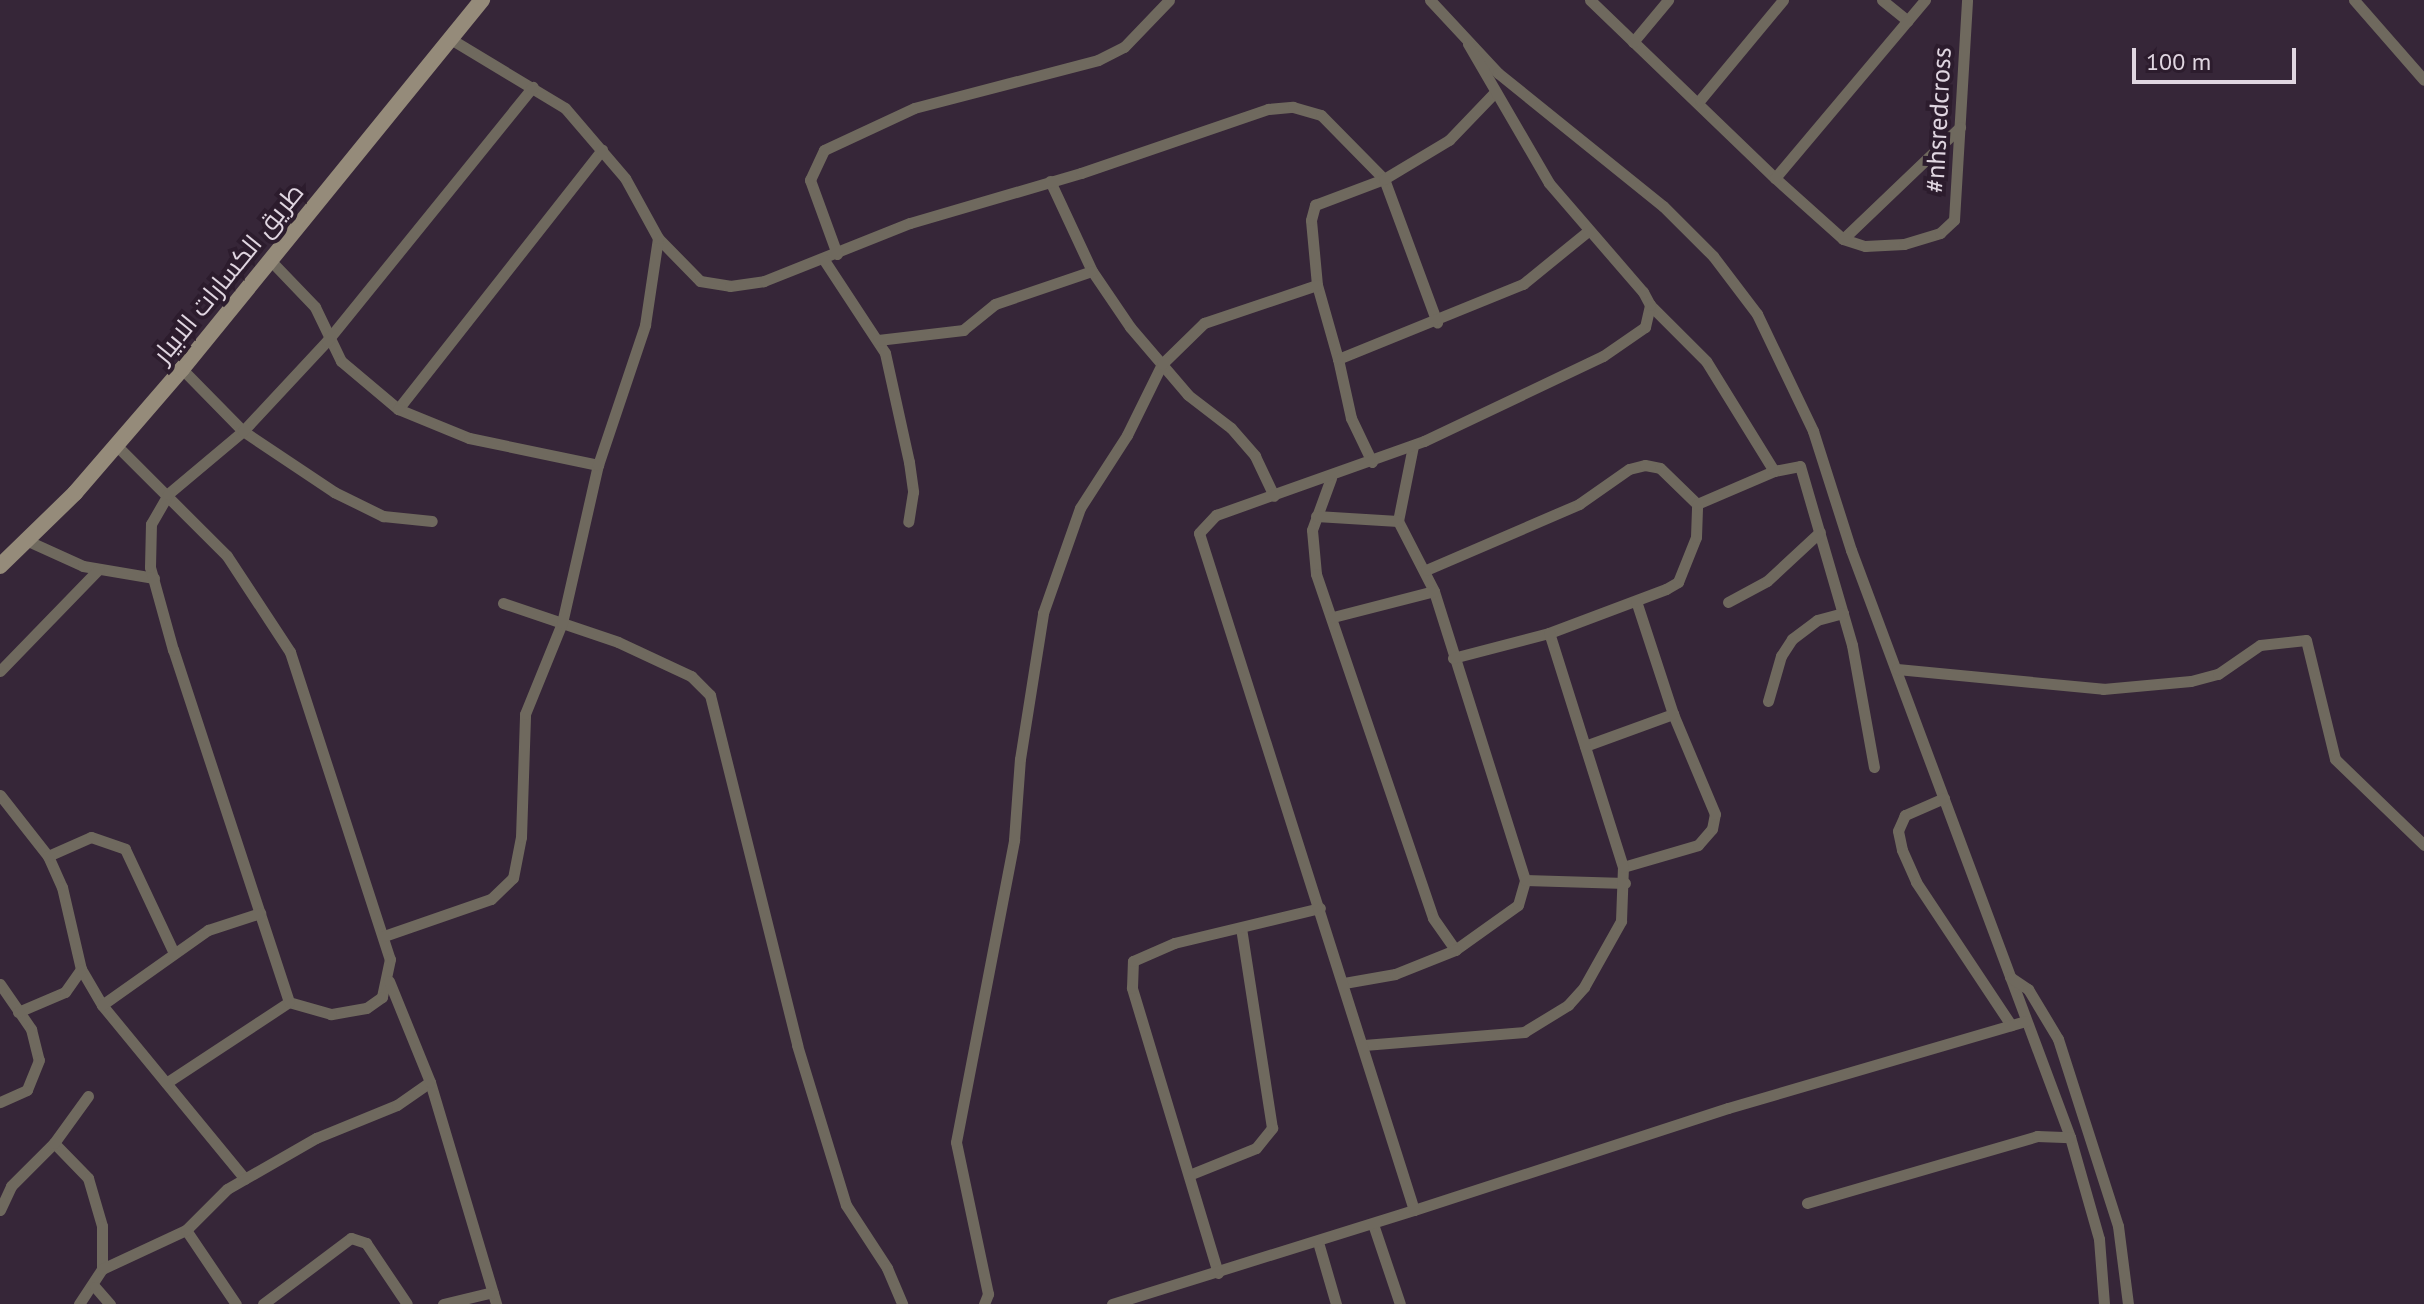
<!DOCTYPE html>
<meta charset="utf-8">
<style>
body{margin:0}
#map{position:relative;width:2424px;height:1304px;overflow:hidden;background:#362638;font-family:"PT Sans",Cairo,sans-serif}
div>[style]{position:absolute}
[style*='--x']{left:calc(var(--x)*1px);top:calc(var(--y)*1px);width:calc(var(--w)*1px);rotate:calc(var(--a)*1deg)}
.street>*{height:11px;margin:-5.5px;padding:0 5.5px;transform-origin:5.5px;border-radius:5.5px;background:#6f695e}
.secondary>*{height:16px;margin:-8px;padding:0 8px;transform-origin:8px;border-radius:8px;background:#958b7a}
span{translate:-50% -50%;white-space:nowrap;text-align:center;line-height:1.15;-webkit-text-stroke:8px #2c1c2d;paint-order:stroke}
.street-label{font-size:26px;color:#e0d6e1}
.scale{position:absolute;left:2132px;top:48px;width:164px;height:36px;box-sizing:border-box;border:4px solid #e0d6e1;border-top:0;padding-left:10px;font-size:24px;line-height:28px;white-space:nowrap;color:#e0d6e1;-webkit-text-stroke:6px #2c1c2d;paint-order:stroke}
</style>
<div id="map">
<div class="street">
<i style="--x:1430;--y:0;--w:100;--a:47"></i>
<i style="--x:1498;--y:73;--w:212;--a:38.9"></i>
<i style="--x:1663;--y:206;--w:71;--a:45"></i>
<i style="--x:1713;--y:256;--w:73;--a:52.8"></i>
<i style="--x:1757;--y:314;--w:130;--a:64.4"></i>
<i style="--x:1813;--y:431;--w:125;--a:72.3"></i>
<i style="--x:1851;--y:550;--w:627;--a:69.54"></i>
<i style="--x:2070;--y:1137;--w:106;--a:74.1"></i>
<i style="--x:2099;--y:1239;--w:65;--a:85.6"></i>
<i style="--x:1590;--y:0;--w:257;--a:43.9"></i>
<i style="--x:1775;--y:178;--w:91;--a:41.9"></i>
<i style="--x:1843;--y:239;--w:23;--a:18"></i>
<i style="--x:1865;--y:246;--w:39;--a:-3"></i>
<i style="--x:1904;--y:244;--w:38;--a:-17"></i>
<i style="--x:1940;--y:233;--w:19;--a:-43"></i>
<i style="--x:1954;--y:220;--w:220;--a:-86.6"></i>
<i style="--x:1882;--y:0;--w:33;--a:39"></i>
<i style="--x:2354;--y:0;--w:106;--a:48.8"></i>
<i style="--x:1633;--y:42;--w:55;--a:-50.2"></i>
<i style="--x:1700;--y:100;--w:130;--a:-50.3"></i>
<i style="--x:1775;--y:178;--w:233;--a:-49.9"></i>
<i style="--x:1050;--y:181;--w:99;--a:65"></i>
<i style="--x:1092;--y:271;--w:68;--a:55.8"></i>
<i style="--x:1130;--y:327;--w:89;--a:49.5"></i>
<i style="--x:1188;--y:395;--w:54;--a:37.5"></i>
<i style="--x:1231;--y:428;--w:37;--a:49"></i>
<i style="--x:1255;--y:456;--w:44;--a:64.6"></i>
<i style="--x:658;--y:238;--w:60;--a:45.7"></i>
<i style="--x:700;--y:281;--w:30;--a:9"></i>
<i style="--x:730;--y:286;--w:34;--a:-8"></i>
<i style="--x:764;--y:281;--w:157;--a:-21.7"></i>
<i style="--x:910;--y:223;--w:178;--a:-16.3"></i>
<i style="--x:1081;--y:173;--w:198;--a:-18.9"></i>
<i style="--x:1268;--y:109;--w:25;--a:-5"></i>
<i style="--x:1293;--y:107;--w:29;--a:16"></i>
<i style="--x:1321;--y:115;--w:90;--a:45.5"></i>
<i style="--x:1384;--y:179;--w:153;--a:69.7"></i>
<i style="--x:1843;--y:239;--w:162;--a:-43.7"></i>
<i style="--x:837;--y:254;--w:79;--a:-110"></i>
<i style="--x:810;--y:180;--w:33;--a:-65"></i>
<i style="--x:824;--y:150;--w:99;--a:-25"></i>
<i style="--x:914;--y:108;--w:190;--a:-14.6"></i>
<i style="--x:1098;--y:60;--w:29;--a:-27"></i>
<i style="--x:1124;--y:47;--w:65;--a:-46.2"></i>
<i style="--x:270;--y:260;--w:65;--a:46.2"></i>
<i style="--x:315;--y:307;--w:60;--a:64.3"></i>
<i style="--x:341;--y:361;--w:75;--a:40.1"></i>
<i style="--x:398;--y:409;--w:330;--a:-51.8"></i>
<i style="--x:824;--y:260;--w:111;--a:56.7"></i>
<i style="--x:885;--y:353;--w:112;--a:77.6"></i>
<i style="--x:909;--y:462;--w:30;--a:82"></i>
<i style="--x:913;--y:492;--w:30;--a:99"></i>
<i style="--x:878;--y:340;--w:86;--a:-6.7"></i>
<i style="--x:963;--y:330;--w:41;--a:-39.1"></i>
<i style="--x:995;--y:304;--w:102;--a:-18.8"></i>
<i style="--x:1338;--y:359;--w:77;--a:-105.8"></i>
<i style="--x:1317;--y:285;--w:65;--a:-95.3"></i>
<i style="--x:1311;--y:220;--w:16;--a:-75"></i>
<i style="--x:1315;--y:205;--w:74;--a:-20.6"></i>
<i style="--x:1384;--y:179;--w:76;--a:-31"></i>
<i style="--x:1449;--y:140;--w:65;--a:-46.2"></i>
<i style="--x:182;--y:369;--w:87;--a:45.5"></i>
<i style="--x:243;--y:431;--w:110;--a:33.8"></i>
<i style="--x:334;--y:492;--w:55;--a:26.1"></i>
<i style="--x:383;--y:516;--w:49;--a:5.8"></i>
<i style="--x:398;--y:409;--w:77;--a:22.2"></i>
<i style="--x:469;--y:438;--w:132;--a:11.8"></i>
<i style="--x:115;--y:444;--w:158;--a:45"></i>
<i style="--x:227;--y:556;--w:115;--a:56.7"></i>
<i style="--x:290;--y:652;--w:323;--a:72"></i>
<i style="--x:390;--y:959;--w:39;--a:102"></i>
<i style="--x:382;--y:997;--w:19;--a:145"></i>
<i style="--x:366;--y:1008;--w:36;--a:170"></i>
<i style="--x:331;--y:1014;--w:44;--a:-164.1"></i>
<i style="--x:289;--y:1002;--w:147;--a:146.6"></i>
<i style="--x:1372;--y:462;--w:49;--a:-115.5"></i>
<i style="--x:1351;--y:418;--w:60;--a:-102.4"></i>
<i style="--x:1338;--y:359;--w:200;--a:-22.1"></i>
<i style="--x:1523;--y:284;--w:84;--a:-39.2"></i>
<i style="--x:1774;--y:471;--w:26;--a:-11"></i>
<i style="--x:1800;--y:466;--w:186;--a:73.8"></i>
<i style="--x:1852;--y:645;--w:124;--a:79.8"></i>
<i style="--x:1331;--y:478;--w:55;--a:110.1"></i>
<i style="--x:1312;--y:530;--w:44;--a:84.8"></i>
<i style="--x:1316;--y:574;--w:363;--a:71.2"></i>
<i style="--x:1433;--y:918;--w:39;--a:55"></i>
<i style="--x:1455;--y:950;--w:77;--a:-35.5"></i>
<i style="--x:1518;--y:905;--w:26;--a:-74"></i>
<i style="--x:1525;--y:880;--w:303;--a:-107.5"></i>
<i style="--x:1434;--y:591;--w:79;--a:-117.2"></i>
<i style="--x:1398;--y:521;--w:76;--a:-78.7"></i>
<i style="--x:1316;--y:516;--w:82;--a:3.5"></i>
<i style="--x:28;--y:541;--w:60;--a:24.4"></i>
<i style="--x:83;--y:566;--w:72;--a:9.6"></i>
<i style="--x:1426;--y:570;--w:167;--a:-23.3"></i>
<i style="--x:1579;--y:504;--w:61;--a:-35"></i>
<i style="--x:1629;--y:469;--w:16;--a:-14"></i>
<i style="--x:1645;--y:465;--w:15;--a:11"></i>
<i style="--x:1660;--y:468;--w:52;--a:44.2"></i>
<i style="--x:1728;--y:602;--w:44;--a:-28.3"></i>
<i style="--x:1767;--y:581;--w:72;--a:-42.8"></i>
<i style="--x:503;--y:603;--w:121;--a:18.7"></i>
<i style="--x:618;--y:642;--w:81;--a:25"></i>
<i style="--x:691;--y:676;--w:27;--a:45"></i>
<i style="--x:710;--y:695;--w:361;--a:76"></i>
<i style="--x:797;--y:1045;--w:167;--a:73"></i>
<i style="--x:846;--y:1205;--w:75;--a:56.9"></i>
<i style="--x:887;--y:1268;--w:39;--a:67"></i>
<i style="--x:1333;--y:617;--w:104;--a:-14.4"></i>
<i style="--x:1453;--y:658;--w:99;--a:-14.6"></i>
<i style="--x:1549;--y:633;--w:125;--a:-20.6"></i>
<i style="--x:1666;--y:589;--w:14;--a:-30"></i>
<i style="--x:1678;--y:582;--w:48;--a:-68.2"></i>
<i style="--x:1696;--y:537;--w:33;--a:-88"></i>
<i style="--x:1697;--y:504;--w:84;--a:-23.2"></i>
<i style="--x:1774;--y:471;--w:129;--a:-121.7"></i>
<i style="--x:1706;--y:361;--w:79;--a:-135"></i>
<i style="--x:1897;--y:669;--w:207;--a:5.5"></i>
<i style="--x:2103;--y:689;--w:88;--a:-5.2"></i>
<i style="--x:2191;--y:681;--w:28;--a:-15"></i>
<i style="--x:2218;--y:674;--w:51;--a:-34.6"></i>
<i style="--x:2260;--y:645;--w:46;--a:-6.2"></i>
<i style="--x:2306;--y:640;--w:122;--a:76.3"></i>
<i style="--x:2335;--y:759;--w:124;--a:44"></i>
<i style="--x:0;--y:671;--w:142;--a:-45.9"></i>
<i style="--x:1768;--y:701;--w:47;--a:-73.9"></i>
<i style="--x:1781;--y:656;--w:20;--a:-57"></i>
<i style="--x:1792;--y:639;--w:31;--a:-37"></i>
<i style="--x:1817;--y:620;--w:27;--a:-15"></i>
<i style="--x:1585;--y:746;--w:94;--a:-20"></i>
<i style="--x:0;--y:795;--w:78;--a:51.8"></i>
<i style="--x:48;--y:856;--w:34;--a:66"></i>
<i style="--x:62;--y:887;--w:84;--a:77"></i>
<i style="--x:81;--y:969;--w:42;--a:59.7"></i>
<i style="--x:102;--y:1005;--w:225;--a:50.6"></i>
<i style="--x:1944;--y:798;--w:43;--a:156.4"></i>
<i style="--x:1905;--y:815;--w:17;--a:114"></i>
<i style="--x:1898;--y:831;--w:19;--a:78"></i>
<i style="--x:1902;--y:850;--w:35;--a:66"></i>
<i style="--x:1916;--y:882;--w:172;--a:56.4"></i>
<i style="--x:48;--y:856;--w:47;--a:-23.8"></i>
<i style="--x:91;--y:837;--w:36;--a:19"></i>
<i style="--x:125;--y:849;--w:115;--a:64.8"></i>
<i style="--x:1623;--y:867;--w:78;--a:-16.3"></i>
<i style="--x:1698;--y:845;--w:21;--a:-49"></i>
<i style="--x:1712;--y:829;--w:15;--a:-79"></i>
<i style="--x:1715;--y:814;--w:108;--a:-112.8"></i>
<i style="--x:1673;--y:714;--w:119;--a:-108.1"></i>
<i style="--x:1525;--y:880;--w:100;--a:1.7"></i>
<i style="--x:384;--y:936;--w:113;--a:-19.1"></i>
<i style="--x:491;--y:899;--w:30;--a:-44"></i>
<i style="--x:513;--y:878;--w:42;--a:-79"></i>
<i style="--x:521;--y:837;--w:123;--a:-88.1"></i>
<i style="--x:525;--y:714;--w:98;--a:-67.9"></i>
<i style="--x:562;--y:623;--w:162;--a:-77.2"></i>
<i style="--x:598;--y:465;--w:148;--a:-71.4"></i>
<i style="--x:645;--y:325;--w:88;--a:-81.5"></i>
<i style="--x:658;--y:238;--w:68;--a:-118.8"></i>
<i style="--x:625;--y:178;--w:92;--a:-130.6"></i>
<i style="--x:565;--y:108;--w:135;--a:-148.9"></i>
<i style="--x:2010;--y:977;--w:22;--a:34"></i>
<i style="--x:2028;--y:989;--w:58;--a:59"></i>
<i style="--x:2058;--y:1039;--w:196;--a:72.2"></i>
<i style="--x:2118;--y:1226;--w:79;--a:82.7"></i>
<i style="--x:1344;--y:983;--w:52;--a:-10"></i>
<i style="--x:1395;--y:974;--w:65;--a:-21.8"></i>
<i style="--x:0;--y:984;--w:55;--a:55.4"></i>
<i style="--x:31;--y:1029;--w:32;--a:76"></i>
<i style="--x:39;--y:1060;--w:32;--a:112"></i>
<i style="--x:27;--y:1090;--w:30;--a:156"></i>
<i style="--x:289;--y:1002;--w:371;--a:-108.2"></i>
<i style="--x:173;--y:650;--w:86;--a:-105.5"></i>
<i style="--x:150;--y:567;--w:43;--a:-88.7"></i>
<i style="--x:151;--y:524;--w:34;--a:-60"></i>
<i style="--x:168;--y:494;--w:98;--a:-40"></i>
<i style="--x:243;--y:431;--w:123;--a:-47"></i>
<i style="--x:327;--y:341;--w:327;--a:-51"></i>
<i style="--x:102;--y:1005;--w:130;--a:-35.3"></i>
<i style="--x:208;--y:930;--w:55;--a:-18.1"></i>
<i style="--x:18;--y:1012;--w:51;--a:-23.1"></i>
<i style="--x:65;--y:992;--w:28;--a:-55"></i>
<i style="--x:1364;--y:1045;--w:161;--a:-4.6"></i>
<i style="--x:1524;--y:1032;--w:52;--a:-31.5"></i>
<i style="--x:1568;--y:1005;--w:24;--a:-48"></i>
<i style="--x:1584;--y:987;--w:76;--a:-60.7"></i>
<i style="--x:1621;--y:921;--w:54;--a:-87.9"></i>
<i style="--x:1623;--y:867;--w:245;--a:-107.5"></i>
<i style="--x:430;--y:1082;--w:232;--a:73.4"></i>
<i style="--x:54;--y:1143;--w:49;--a:45.8"></i>
<i style="--x:88;--y:1178;--w:50;--a:73.7"></i>
<i style="--x:102;--y:1226;--w:43;--a:90"></i>
<i style="--x:102;--y:1269;--w:42;--a:123.3"></i>
<i style="--x:1189;--y:1175;--w:72;--a:-21.9"></i>
<i style="--x:1256;--y:1148;--w:26;--a:-51"></i>
<i style="--x:1272;--y:1128;--w:202;--a:-98.8"></i>
<i style="--x:1807;--y:1203;--w:240;--a:-16.2"></i>
<i style="--x:2037;--y:1136;--w:33;--a:2"></i>
<i style="--x:0;--y:1210;--w:26;--a:-65"></i>
<i style="--x:11;--y:1186;--w:61;--a:-45"></i>
<i style="--x:54;--y:1143;--w:58;--a:-54.1"></i>
<i style="--x:1414;--y:1210;--w:330;--a:-18"></i>
<i style="--x:1728;--y:1108;--w:310;--a:-16.3"></i>
<i style="--x:1373;--y:1224;--w:84;--a:71.4"></i>
<i style="--x:186;--y:1230;--w:89;--a:56"></i>
<i style="--x:1318;--y:1242;--w:65;--a:73.8"></i>
<i style="--x:102;--y:1269;--w:93;--a:-24.9"></i>
<i style="--x:186;--y:1230;--w:58;--a:-45"></i>
<i style="--x:227;--y:1189;--w:103;--a:-29.8"></i>
<i style="--x:316;--y:1138;--w:87;--a:-22.2"></i>
<i style="--x:397;--y:1105;--w:40;--a:-34.9"></i>
<i style="--x:430;--y:1082;--w:109;--a:-112.1"></i>
<i style="--x:1218;--y:1273;--w:298;--a:-106.8"></i>
<i style="--x:1132;--y:988;--w:27;--a:-88"></i>
<i style="--x:1133;--y:961;--w:45;--a:-23.7"></i>
<i style="--x:1174;--y:943;--w:150;--a:-13.5"></i>
<i style="--x:95;--y:1287;--w:23;--a:49"></i>
<i style="--x:263;--y:1304;--w:110;--a:-36.9"></i>
<i style="--x:351;--y:1238;--w:16;--a:18"></i>
<i style="--x:366;--y:1243;--w:73;--a:56.1"></i>
<i style="--x:443;--y:1304;--w:51;--a:-13.5"></i>
<i style="--x:984;--y:1304;--w:11;--a:-68"></i>
<i style="--x:988;--y:1294;--w:155;--a:-101.9"></i>
<i style="--x:956;--y:1142;--w:308;--a:-79.1"></i>
<i style="--x:1014;--y:840;--w:81;--a:-85.8"></i>
<i style="--x:1020;--y:759;--w:148;--a:-81"></i>
<i style="--x:1043;--y:613;--w:111;--a:-70.6"></i>
<i style="--x:1080;--y:508;--w:87;--a:-57.2"></i>
<i style="--x:1127;--y:435;--w:79;--a:-63.8"></i>
<i style="--x:1162;--y:364;--w:59;--a:-44.3"></i>
<i style="--x:1204;--y:323;--w:119;--a:-18.6"></i>
<i style="--x:1112;--y:1304;--w:316;--a:-17.3"></i>
<i style="--x:1414;--y:1210;--w:710;--a:-107.62"></i>
<i style="--x:1199;--y:533;--w:25;--a:-47"></i>
<i style="--x:1216;--y:515;--w:221;--a:-19.6"></i>
<i style="--x:1424;--y:441;--w:198;--a:-25.4"></i>
<i style="--x:1603;--y:356;--w:51;--a:-34.6"></i>
<i style="--x:1645;--y:327;--w:23;--a:-77"></i>
<i style="--x:1650;--y:305;--w:15;--a:-118"></i>
<i style="--x:1643;--y:292;--w:144;--a:-130.8"></i>
<i style="--x:1549;--y:183;--w:161;--a:-120.2"></i>
</div>
<div class="secondary">
<i style="--x:0;--y:566;--w:105;--a:-44.2"></i>
<i style="--x:75;--y:493;--w:164;--a:-49.2"></i>
<i style="--x:182;--y:369;--w:476;--a:-50.9"></i>
</div>
<div class="street-label">
<span style="left:1938px;top:120px;rotate:-87deg">#nhsredcross</span>
<span style="left:228px;top:273px;rotate:-51deg">طريق الكسارات الابيار</span>
</div>
<div class="scale">100 m</div>
</div>
